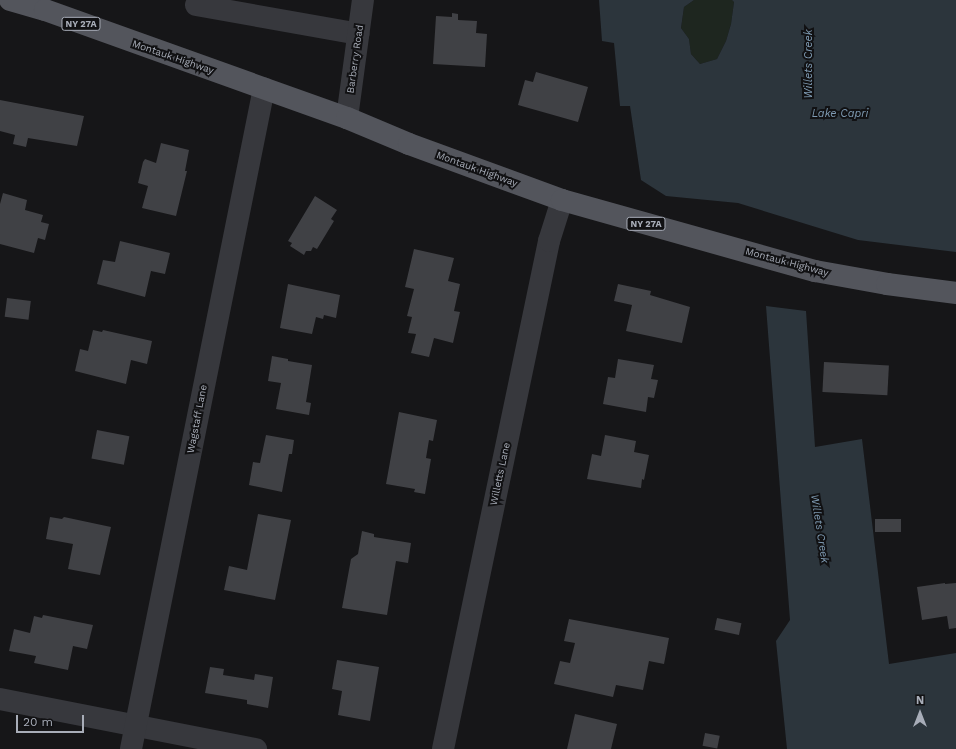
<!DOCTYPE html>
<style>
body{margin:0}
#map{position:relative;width:956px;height:749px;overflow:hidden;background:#161618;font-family:"Work Sans",sans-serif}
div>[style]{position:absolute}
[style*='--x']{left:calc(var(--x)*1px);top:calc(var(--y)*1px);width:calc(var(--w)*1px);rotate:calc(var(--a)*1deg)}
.green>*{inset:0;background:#1e261f}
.water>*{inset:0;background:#2c353c}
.building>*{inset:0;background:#404145;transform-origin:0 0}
.minor>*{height:22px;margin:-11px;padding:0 11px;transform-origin:11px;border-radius:11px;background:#37383d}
.major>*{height:22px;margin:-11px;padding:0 11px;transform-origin:11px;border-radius:11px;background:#53555c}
span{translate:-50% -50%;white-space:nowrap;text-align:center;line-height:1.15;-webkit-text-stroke:4px #111113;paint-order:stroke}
.shield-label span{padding:1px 3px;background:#111113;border:1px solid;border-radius:3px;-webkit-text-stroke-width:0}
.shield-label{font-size:9px;color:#a8adb8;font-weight:700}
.street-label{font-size:10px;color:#a8adb8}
.water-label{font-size:11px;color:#7f9bb3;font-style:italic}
.north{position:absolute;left:900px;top:693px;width:40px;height:40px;-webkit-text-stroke:3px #111113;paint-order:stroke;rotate:0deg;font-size:11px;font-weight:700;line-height:16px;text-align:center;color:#a8adb8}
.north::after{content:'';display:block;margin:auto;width:14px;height:18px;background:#a8adb8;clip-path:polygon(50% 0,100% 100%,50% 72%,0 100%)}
.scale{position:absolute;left:16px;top:715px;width:68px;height:18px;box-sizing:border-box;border:2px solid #a8adb8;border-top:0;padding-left:5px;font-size:12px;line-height:14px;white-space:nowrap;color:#a8adb8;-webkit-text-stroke:3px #111113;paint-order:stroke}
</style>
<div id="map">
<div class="green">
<i style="clip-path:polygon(694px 0,732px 0,734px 2px,731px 24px,726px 41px,717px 59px,700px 64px,691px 54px,689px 39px,681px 28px,684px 7px)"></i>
</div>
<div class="water">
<i style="clip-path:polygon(599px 0,694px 0,684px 7px,681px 28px,689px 39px,691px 54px,700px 64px,717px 59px,726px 41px,731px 24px,734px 2px,732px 0,956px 0,956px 252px,858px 240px,738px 203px,666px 196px,641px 180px,630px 106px,620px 106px,614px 43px,602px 41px)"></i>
<i style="clip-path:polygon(766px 306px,806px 311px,815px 447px,862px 439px,889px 664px,956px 653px,956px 749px,787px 749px,776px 641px,790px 620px)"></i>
</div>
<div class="building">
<i style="clip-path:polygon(452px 13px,458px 14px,458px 20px,477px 21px,476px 33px,487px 34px,485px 67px,433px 64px,436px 16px,452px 17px)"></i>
<i style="clip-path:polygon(536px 72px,588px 87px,578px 122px,518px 105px,525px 80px,533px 82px)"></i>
<i style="clip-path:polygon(0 100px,84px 116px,77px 146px,28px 138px,26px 147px,13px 144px,15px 135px,0 131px)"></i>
<i style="clip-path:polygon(161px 143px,189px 150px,185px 171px,187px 171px,176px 216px,142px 208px,148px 186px,138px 183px,143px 162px,145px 159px,156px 163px)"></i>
<i style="clip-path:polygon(3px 193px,27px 200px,25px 210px,43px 215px,41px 222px,49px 224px,45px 240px,38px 238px,34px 253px,0 244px,0 204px)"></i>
<i style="clip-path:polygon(315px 196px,337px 210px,331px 219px,334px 221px,317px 249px,313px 247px,311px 251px,306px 251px,304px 255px,290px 246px,292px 243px,288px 241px)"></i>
<i style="clip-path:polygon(120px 241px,170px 253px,165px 274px,151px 271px,145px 297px,97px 284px,103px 260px,115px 262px)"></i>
<i style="clip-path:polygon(414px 249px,454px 258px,448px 281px,460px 284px,454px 311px,460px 312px,453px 343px,434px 338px,429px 357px,411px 353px,416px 334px,408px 333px,412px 317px,407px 316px,414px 289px,405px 287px)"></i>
<i style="clip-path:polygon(288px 284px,340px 295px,336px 318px,324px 315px,323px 319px,316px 317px,312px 334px,280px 328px)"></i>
<i style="clip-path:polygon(618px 284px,651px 291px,650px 295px,690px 307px,682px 343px,626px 331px,632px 305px,614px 301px)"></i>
<i style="left:7px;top:298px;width:24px;height:19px;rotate:7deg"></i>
<i style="clip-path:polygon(93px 330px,102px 332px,103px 330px,152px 341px,147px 364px,131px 360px,126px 384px,75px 371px,80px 349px,88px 351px)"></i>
<i style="clip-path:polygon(272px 356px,288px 359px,288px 361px,312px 365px,306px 402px,311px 403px,309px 415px,276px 409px,281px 383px,268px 381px)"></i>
<i style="clip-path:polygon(618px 359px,654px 365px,651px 379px,658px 380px,654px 398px,648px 397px,646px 412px,603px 404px,608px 377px,615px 378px)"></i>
<i style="left:824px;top:362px;width:65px;height:30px;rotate:3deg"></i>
<i style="clip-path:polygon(399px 412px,437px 420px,433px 441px,429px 440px,426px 458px,431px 459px,425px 494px,414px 492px,415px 489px,386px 484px)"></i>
<i style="left:97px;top:430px;width:33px;height:29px;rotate:11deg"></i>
<i style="clip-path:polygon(266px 435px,294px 440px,292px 454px,289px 454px,282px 492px,249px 485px,253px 462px,260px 463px)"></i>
<i style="clip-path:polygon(605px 435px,636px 441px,634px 452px,649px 455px,644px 480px,642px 479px,641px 488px,587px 479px,592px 454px,601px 456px)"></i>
<i style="clip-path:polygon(258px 514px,291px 520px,275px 600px,224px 590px,229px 566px,247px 570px)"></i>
<i style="clip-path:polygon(50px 517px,62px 519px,64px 517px,111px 527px,100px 575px,68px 569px,73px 544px,46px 539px)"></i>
<i style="left:901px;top:519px;width:13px;height:26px;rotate:90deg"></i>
<i style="clip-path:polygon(362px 531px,374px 534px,374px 537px,411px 543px,408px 563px,396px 561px,387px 615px,342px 608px,351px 559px,358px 554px)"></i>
<i style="clip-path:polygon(945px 583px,945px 584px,956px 583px,956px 628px,949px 629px,947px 616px,922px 620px,917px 587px)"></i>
<i style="clip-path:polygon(43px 615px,93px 625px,87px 649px,73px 646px,68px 670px,34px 663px,36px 656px,9px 651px,14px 629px,30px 633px,34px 616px,42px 618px)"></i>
<i style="left:717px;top:618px;width:25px;height:12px;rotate:12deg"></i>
<i style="clip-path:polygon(569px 619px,669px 638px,664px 664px,649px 661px,643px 690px,616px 685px,613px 697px,554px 684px,560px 661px,570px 663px,575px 643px,564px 641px)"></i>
<i style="clip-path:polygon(337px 660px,379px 667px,370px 721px,338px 715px,342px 691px,332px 689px)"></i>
<i style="clip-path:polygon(210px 667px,224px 669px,223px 675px,254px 680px,255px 674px,273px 677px,268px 708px,247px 704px,247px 700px,205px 693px)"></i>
<i style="clip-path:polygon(575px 714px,617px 724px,611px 749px,567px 749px)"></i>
<i style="left:705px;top:733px;width:15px;height:13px;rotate:11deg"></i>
</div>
<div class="minor">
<i style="--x:196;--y:5;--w:165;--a:10.1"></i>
<i style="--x:347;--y:118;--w:119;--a:-82.3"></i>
<i style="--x:0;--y:699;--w:261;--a:11.1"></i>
<i style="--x:131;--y:749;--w:674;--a:-78.62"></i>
<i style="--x:443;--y:749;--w:519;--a:-78.21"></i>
<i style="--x:549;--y:241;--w:43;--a:-72.4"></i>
</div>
<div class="major">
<i style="--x:10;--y:0;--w:36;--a:16"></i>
<i style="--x:45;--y:10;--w:321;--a:19.7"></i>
<i style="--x:347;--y:118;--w:67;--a:22.8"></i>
<i style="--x:409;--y:144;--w:163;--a:20.1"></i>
<i style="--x:562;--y:200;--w:263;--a:15.7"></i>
<i style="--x:815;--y:271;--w:73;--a:10.2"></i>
<i style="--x:887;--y:284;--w:70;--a:7.4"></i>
</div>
<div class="shield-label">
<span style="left:81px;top:24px">NY 27A</span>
<span style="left:646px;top:224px">NY 27A</span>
</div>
<div class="street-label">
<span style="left:173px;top:57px;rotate:19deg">Montauk Highway</span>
<span style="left:355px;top:59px;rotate:-82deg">Barberry Road</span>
<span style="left:477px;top:169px;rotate:20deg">Montauk Highway</span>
<span style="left:787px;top:262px;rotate:15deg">Montauk Highway</span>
<span style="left:197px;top:419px;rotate:-79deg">Wagstaff Lane</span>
<span style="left:500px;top:474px;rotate:-78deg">Willetts Lane</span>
</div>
<div class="water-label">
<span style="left:809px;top:64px;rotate:-90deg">Willets Creek</span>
<span style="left:840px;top:114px">Lake Capri</span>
<span style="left:819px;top:529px;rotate:81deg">Willets Creek</span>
</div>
<div class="north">N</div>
<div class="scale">20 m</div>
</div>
